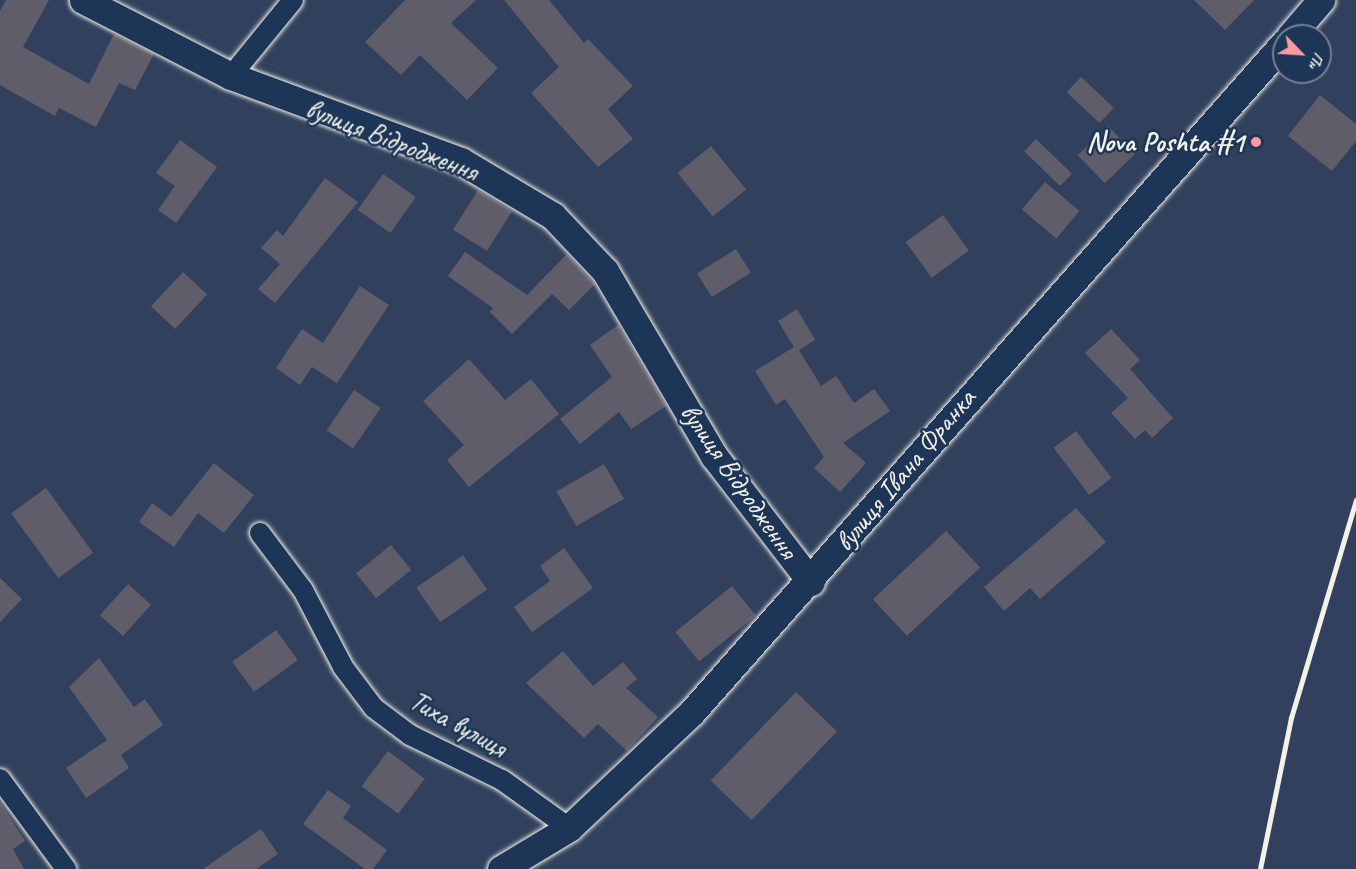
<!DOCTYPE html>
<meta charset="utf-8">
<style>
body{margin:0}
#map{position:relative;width:1356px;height:869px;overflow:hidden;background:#31415d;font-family:Caveat,sans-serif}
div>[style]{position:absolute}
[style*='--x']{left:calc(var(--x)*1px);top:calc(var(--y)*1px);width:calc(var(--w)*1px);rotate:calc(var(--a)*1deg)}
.building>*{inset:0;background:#605d6b;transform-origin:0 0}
.roads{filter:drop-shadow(0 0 2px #f4f1e8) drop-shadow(0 0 2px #f4f1e8)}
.street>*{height:20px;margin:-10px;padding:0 10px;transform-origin:10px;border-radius:10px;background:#1d3557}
.secondary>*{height:27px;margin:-13.5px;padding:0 13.5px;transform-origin:13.5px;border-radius:13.5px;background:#1d3557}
.rail>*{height:4.5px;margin:-2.25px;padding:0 2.25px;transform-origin:2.25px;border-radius:2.25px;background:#f4f1e8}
.dots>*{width:16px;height:16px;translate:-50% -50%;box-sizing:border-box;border:3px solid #1d3557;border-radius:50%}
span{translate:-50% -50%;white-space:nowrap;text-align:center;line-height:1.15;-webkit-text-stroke:5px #1d3557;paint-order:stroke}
.street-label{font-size:28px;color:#f4f1e8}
.poi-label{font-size:28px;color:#f4f1e8;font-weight:700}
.right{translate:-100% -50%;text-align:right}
.north{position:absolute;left:1272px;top:24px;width:60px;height:60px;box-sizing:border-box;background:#1d3557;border:2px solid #738091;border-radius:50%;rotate:115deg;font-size:16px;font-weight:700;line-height:24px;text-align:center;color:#f4f1e8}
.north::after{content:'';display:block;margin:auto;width:21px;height:27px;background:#ff9aa2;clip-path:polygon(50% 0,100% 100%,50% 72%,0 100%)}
</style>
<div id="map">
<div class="building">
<i style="clip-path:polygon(6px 0,49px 0,23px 47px,89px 84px,114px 34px,154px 54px,135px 90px,119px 83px,96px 127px,59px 108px,55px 116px,0 85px,0 11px)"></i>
<i style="clip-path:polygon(405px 0,476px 0,451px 23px,498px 68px,467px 100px,420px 55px,401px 75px,365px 42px)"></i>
<i style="clip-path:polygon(504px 0,549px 0,584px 43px,588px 39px,633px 86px,608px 109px,633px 139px,598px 167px,531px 93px,559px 67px)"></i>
<i style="clip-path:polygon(1194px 0,1254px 0,1225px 30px)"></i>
<i style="left:1081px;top:77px;width:45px;height:21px;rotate:43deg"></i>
<i style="clip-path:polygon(1320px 95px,1356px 124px,1356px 141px,1332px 171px,1288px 136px)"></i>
<i style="left:1108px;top:126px;width:39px;height:42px;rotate:46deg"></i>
<i style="left:1036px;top:139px;width:50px;height:17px;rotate:44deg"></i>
<i style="clip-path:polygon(180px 140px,217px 167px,176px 223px,158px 210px,175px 186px,156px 173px)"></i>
<i style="left:711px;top:146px;width:56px;height:43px;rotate:51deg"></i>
<i style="left:383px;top:174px;width:40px;height:44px;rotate:35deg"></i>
<i style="clip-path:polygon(325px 178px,358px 202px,275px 303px,258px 289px,280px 264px,261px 248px,277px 230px,283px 236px)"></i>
<i style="left:1045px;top:182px;width:45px;height:36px;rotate:40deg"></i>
<i style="left:478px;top:190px;width:40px;height:47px;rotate:32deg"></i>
<i style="left:943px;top:215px;width:44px;height:46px;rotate:54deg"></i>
<i style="left:736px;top:249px;width:28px;height:46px;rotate:58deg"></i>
<i style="clip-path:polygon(465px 252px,527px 295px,567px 254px,595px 284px,569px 310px,552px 294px,512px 334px,490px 312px,493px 308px,448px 276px)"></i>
<i style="left:183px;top:272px;width:33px;height:47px;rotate:43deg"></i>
<i style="clip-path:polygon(360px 286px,389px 305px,337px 383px,312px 367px,300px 385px,276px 368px,302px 329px,323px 343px)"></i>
<i style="clip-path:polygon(797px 309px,815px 340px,799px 350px,821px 386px,836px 376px,854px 403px,874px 389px,890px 411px,843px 443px,866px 463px,840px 492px,814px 468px,824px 457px,785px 399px,776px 405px,755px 371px,794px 347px,778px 321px)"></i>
<i style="clip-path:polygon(618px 325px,666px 406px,631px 429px,619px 412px,580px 444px,560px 419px,612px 377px,590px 345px)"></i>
<i style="clip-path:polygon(1111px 329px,1140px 360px,1130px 369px,1173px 418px,1152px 438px,1145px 430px,1135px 439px,1111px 413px,1128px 398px,1085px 353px)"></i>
<i style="clip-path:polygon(469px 359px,505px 400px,531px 379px,559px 414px,469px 487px,447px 460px,464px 445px,423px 401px)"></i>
<i style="left:354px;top:390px;width:32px;height:49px;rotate:34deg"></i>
<i style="left:1076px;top:431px;width:59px;height:28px;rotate:53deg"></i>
<i style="clip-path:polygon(214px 463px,254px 495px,224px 533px,198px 513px,174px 547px,139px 522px,152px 503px,171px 517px)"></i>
<i style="left:604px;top:464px;width:40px;height:55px;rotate:60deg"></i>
<i style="left:46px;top:488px;width:80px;height:43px;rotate:54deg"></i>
<i style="clip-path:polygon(1076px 508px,1106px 542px,1040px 599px,1030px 588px,1004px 611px,984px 587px)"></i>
<i style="left:946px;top:531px;width:50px;height:100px;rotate:47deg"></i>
<i style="left:391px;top:545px;width:32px;height:45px;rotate:51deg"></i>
<i style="clip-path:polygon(564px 548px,593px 588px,532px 632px,514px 607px,550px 581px,540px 566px)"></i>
<i style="left:463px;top:555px;width:42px;height:57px;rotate:55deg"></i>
<i style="clip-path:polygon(0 578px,22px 599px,0 622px)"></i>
<i style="left:128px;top:584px;width:31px;height:42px;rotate:42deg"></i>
<i style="left:732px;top:586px;width:38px;height:73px;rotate:51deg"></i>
<i style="left:276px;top:630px;width:37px;height:54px;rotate:54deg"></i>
<i style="clip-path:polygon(563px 651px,593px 686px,623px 662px,637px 679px,626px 688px,658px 717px,627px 751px,598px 724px,584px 738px,526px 683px)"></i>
<i style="clip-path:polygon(99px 658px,134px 707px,145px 699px,163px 725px,121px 755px,129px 768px,86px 798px,66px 768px,107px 740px,69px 687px)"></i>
<i style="left:796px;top:692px;width:57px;height:123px;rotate:44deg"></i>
<i style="left:388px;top:751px;width:46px;height:44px;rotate:37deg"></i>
<i style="clip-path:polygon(328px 790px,351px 806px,343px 818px,387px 850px,373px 869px,365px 869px,303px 824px)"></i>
<i style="clip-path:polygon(0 802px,25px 841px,13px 849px,24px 869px,0 869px)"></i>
<i style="clip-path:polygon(261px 829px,278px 854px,256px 869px,203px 869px)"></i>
</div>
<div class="roads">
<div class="street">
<i style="--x:231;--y:76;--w:98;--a:-50.8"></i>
<i style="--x:260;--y:533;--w:71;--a:53"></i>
<i style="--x:303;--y:590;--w:87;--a:62.5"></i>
<i style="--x:343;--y:667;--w:51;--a:52.9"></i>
<i style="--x:374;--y:708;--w:45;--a:36.9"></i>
<i style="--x:410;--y:735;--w:102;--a:26.1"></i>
<i style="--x:502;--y:780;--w:82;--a:35.6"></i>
<i style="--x:0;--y:779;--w:112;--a:53.7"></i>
</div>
<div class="secondary">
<i style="--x:83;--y:0;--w:166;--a:27.2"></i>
<i style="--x:231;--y:76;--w:245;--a:20.3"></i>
<i style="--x:461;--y:161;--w:107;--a:30.9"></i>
<i style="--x:553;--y:216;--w:76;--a:46.6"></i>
<i style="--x:605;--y:271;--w:215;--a:59.5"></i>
<i style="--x:714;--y:456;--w:159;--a:52.4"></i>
<i style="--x:1290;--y:36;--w:48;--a:-49.3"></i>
<i style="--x:501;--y:869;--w:79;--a:-31.1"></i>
<i style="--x:569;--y:828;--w:169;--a:-43.3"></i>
<i style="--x:692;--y:712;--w:893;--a:-48.49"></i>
</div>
</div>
<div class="rail">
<i style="--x:1260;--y:869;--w:154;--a:-78.4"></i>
<i style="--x:1291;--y:718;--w:227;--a:-73.4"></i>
</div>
<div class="dots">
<i style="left:1256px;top:142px;background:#ff9aa2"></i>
</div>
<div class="street-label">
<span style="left:392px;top:140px;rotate:21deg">вулиця Відродження</span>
<span style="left:905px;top:470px;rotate:-50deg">вулиця Івана Франка</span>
<span style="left:739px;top:481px;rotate:55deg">вулиця Відродження</span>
<span style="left:458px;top:724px;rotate:29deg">Тиха вулиця</span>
</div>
<div class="poi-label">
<span class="right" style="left:1244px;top:142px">Nova Poshta #1</span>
</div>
<div class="north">Пн</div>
</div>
